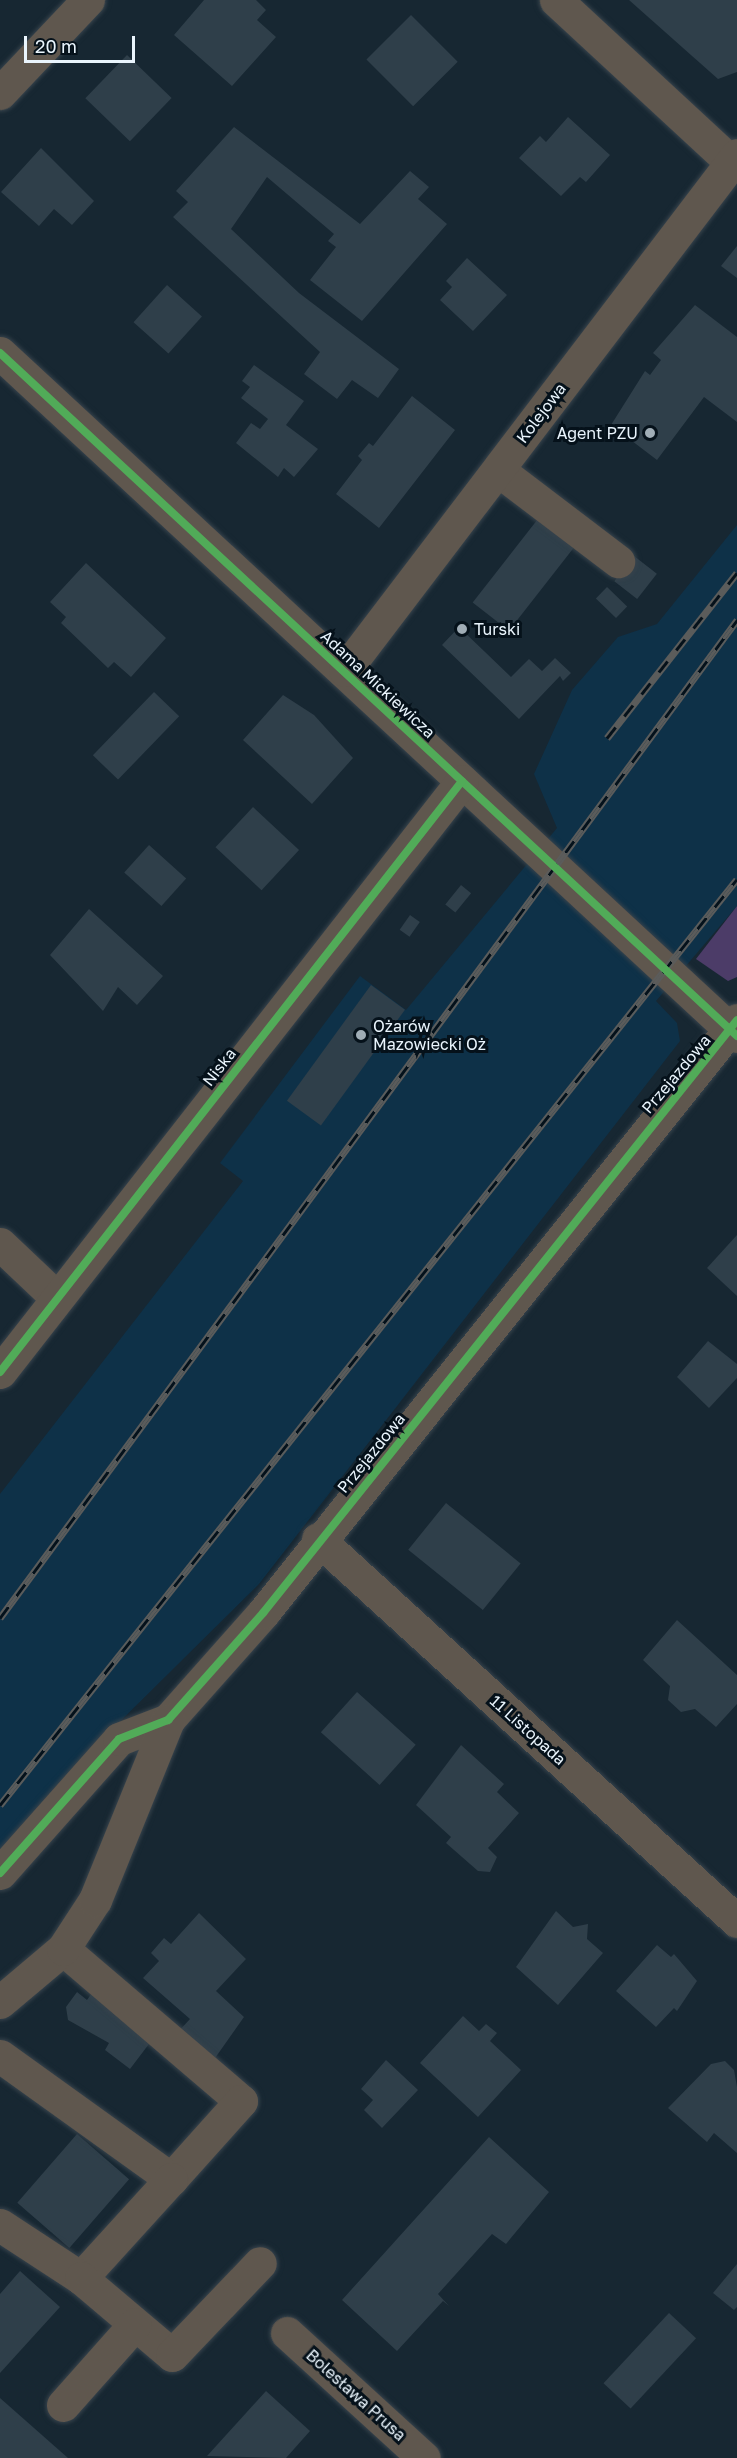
<!DOCTYPE html>
<meta charset="utf-8">
<style>
body{margin:0}
#map{position:relative;width:737px;height:2458px;overflow:hidden;background:#172732;font-family:"Golos Text",sans-serif}
div>[style]{position:absolute}
[style*='--x']{left:calc(var(--x)*1px);top:calc(var(--y)*1px);width:calc(var(--w)*1px);rotate:calc(var(--a)*1deg)}
.built>*{inset:0;background:#0e3148}
.green>*{inset:0;background:#4c3c68}
.building>*{inset:0;background:#2f3f4a;transform-origin:0 0}
.roads{filter:drop-shadow(0 0 2px #37434c) drop-shadow(0 0 2px #37434c)}
.minor>*{height:33px;margin:-16.5px;padding:0 16.5px;transform-origin:16.5px;border-radius:16.5px;background:#5f574e}
.rail>*{height:7px;margin-top:-3.5px;transform-origin:0;background:repeating-linear-gradient(90deg,#05111a 0 14px,#5b5c5b 0 28px);box-sizing:border-box;border-block:2px solid #5b5c5b}
.cycleway>*{height:8px;margin:-4px;padding:0 4px;transform-origin:4px;border-radius:4px;background:#51ab58}
.dots>*{width:16px;height:16px;translate:-50% -50%;box-sizing:border-box;border:3px solid #05111a;border-radius:50%}
span{translate:-50% -50%;white-space:nowrap;text-align:center;line-height:1.15;-webkit-text-stroke:6px #05111a;paint-order:stroke}
.street-label{font-size:16px;color:#eaf5fd}
.poi-label{font-size:16px;color:#eaf5fd}
.right{translate:-100% -50%;text-align:right}
.left{translate:0 -50%;text-align:left}
.scale{position:absolute;left:24px;top:36px;width:111px;height:27px;box-sizing:border-box;border:3px solid #eaf5fd;border-top:0;padding-left:8px;font-size:18px;line-height:21px;white-space:nowrap;color:#eaf5fd;-webkit-text-stroke:4px #05111a;paint-order:stroke}
</style>
<div id="map">
<div class="built">
<i style="clip-path:polygon(737px 525px,737px 906px,656px 1001px,677px 1023px,680px 1041px,259px 1584px,74px 1767px,0 1855px,0 1494px,243px 1181px,220px 1163px,360px 976px,406px 1010px,557px 828px,534px 774px,572px 690px,618px 637px,657px 624px)"></i>
</div>
<div class="green">
<i style="clip-path:polygon(737px 906px,737px 977px,728px 981px,696px 959px)"></i>
</div>
<div class="building">
<i style="clip-path:polygon(204px 0,256px 0,266px 10px,257px 20px,276px 37px,232px 86px,174px 35px)"></i>
<i style="clip-path:polygon(629px 0,737px 0,737px 72px,718px 79px)"></i>
<i style="left:411px;top:15px;width:66px;height:63px;rotate:45deg"></i>
<i style="left:127px;top:55px;width:62px;height:60px;rotate:44deg"></i>
<i style="clip-path:polygon(568px 117px,610px 155px,586px 182px,580px 177px,561px 196px,519px 158px,540px 136px,546px 142px)"></i>
<i style="clip-path:polygon(234px 127px,360px 224px,410px 171px,429px 187px,418px 199px,447px 224px,362px 321px,310px 280px,336px 247px,328px 241px,334px 234px,267px 177px,231px 229px,299px 293px,399px 369px,378px 398px,352px 380px,337px 399px,304px 374px,320px 352px,173px 217px,188px 202px,176px 191px)"></i>
<i style="clip-path:polygon(41px 148px,94px 201px,72px 225px,54px 209px,39px 226px,1px 192px)"></i>
<i style="clip-path:polygon(737px 246px,737px 278px,721px 266px)"></i>
<i style="clip-path:polygon(467px 258px,507px 295px,473px 331px,440px 300px,452px 287px,446px 281px)"></i>
<i style="left:167px;top:285px;width:47px;height:50px;rotate:42deg"></i>
<i style="clip-path:polygon(695px 305px,737px 337px,737px 422px,704px 397px,657px 460px,611px 425px,645px 371px,650px 375px,661px 360px,653px 353px)"></i>
<i style="clip-path:polygon(254px 365px,304px 401px,286px 425px,318px 449px,294px 477px,284px 468px,278px 477px,236px 443px,251px 423px,260px 429px,268px 419px,241px 398px,250px 387px,242px 381px)"></i>
<i style="clip-path:polygon(412px 396px,455px 430px,379px 528px,336px 494px,362px 460px,358px 456px,369px 443px,373px 446px)"></i>
<i style="left:541px;top:515px;width:46px;height:111px;rotate:38deg"></i>
<i style="left:634px;top:556px;width:29px;height:32px;rotate:38deg"></i>
<i style="clip-path:polygon(86px 563px,166px 638px,131px 677px,114px 662px,108px 668px,61px 623px,66px 617px,50px 602px)"></i>
<i style="left:607px;top:587px;width:28px;height:16px;rotate:44deg"></i>
<i style="clip-path:polygon(459px 627px,511px 677px,529px 659px,542px 671px,555px 658px,571px 673px,563px 681px,560px 676px,519px 719px,442px 645px)"></i>
<i style="left:154px;top:692px;width:35px;height:88px;rotate:44deg"></i>
<i style="clip-path:polygon(283px 695px,314px 715px,353px 758px,312px 804px,243px 740px)"></i>
<i style="left:253px;top:807px;width:63px;height:55px;rotate:43deg"></i>
<i style="left:149px;top:845px;width:50px;height:37px;rotate:42deg"></i>
<i style="left:461px;top:885px;width:13px;height:25px;rotate:39deg"></i>
<i style="clip-path:polygon(89px 909px,163px 976px,137px 1005px,118px 987px,103px 1011px,50px 955px)"></i>
<i style="left:410px;top:915px;width:12px;height:18px;rotate:35deg"></i>
<i style="left:371px;top:985px;width:42px;height:143px;rotate:36deg"></i>
<i style="clip-path:polygon(737px 1235px,737px 1296px,707px 1268px)"></i>
<i style="clip-path:polygon(708px 1341px,737px 1364px,737px 1378px,709px 1408px,677px 1377px)"></i>
<i style="left:446px;top:1503px;width:96px;height:60px;rotate:39deg"></i>
<i style="clip-path:polygon(677px 1620px,737px 1675px,737px 1704px,716px 1727px,695px 1709px,681px 1712px,668px 1700px,670px 1686px,643px 1660px)"></i>
<i style="left:357px;top:1692px;width:79px;height:54px;rotate:42deg"></i>
<i style="clip-path:polygon(461px 1745px,504px 1784px,497px 1792px,519px 1813px,488px 1848px,497px 1857px,490px 1872px,478px 1871px,446px 1843px,451px 1837px,416px 1805px)"></i>
<i style="clip-path:polygon(556px 1911px,573px 1927px,588px 1924px,587px 1939px,603px 1953px,558px 2005px,516px 1967px)"></i>
<i style="clip-path:polygon(199px 1913px,246px 1959px,216px 1991px,244px 2017px,213px 2061px,176px 2034px,190px 2019px,143px 1978px,159px 1961px,151px 1953px,164px 1938px,171px 1944px)"></i>
<i style="clip-path:polygon(657px 1945px,671px 1957px,674px 1954px,697px 1981px,677px 2011px,674px 2008px,656px 2027px,616px 1991px)"></i>
<i style="clip-path:polygon(77px 1992px,87px 2000px,92px 1993px,152px 2040px,130px 2069px,105px 2050px,109px 2043px,68px 2020px,66px 2007px)"></i>
<i style="clip-path:polygon(463px 2016px,479px 2031px,486px 2024px,497px 2033px,490px 2041px,521px 2070px,478px 2117px,420px 2063px)"></i>
<i style="clip-path:polygon(386px 2060px,418px 2090px,382px 2128px,364px 2110px,373px 2100px,361px 2089px)"></i>
<i style="clip-path:polygon(725px 2061px,734px 2070px,737px 2087px,737px 2153px,714px 2133px,707px 2142px,668px 2108px,711px 2064px)"></i>
<i style="left:77px;top:2134px;width:69px;height:91px;rotate:41deg"></i>
<i style="clip-path:polygon(489px 2137px,549px 2192px,506px 2244px,492px 2234px,438px 2294px,449px 2306px,443px 2301px,397px 2351px,342px 2300px)"></i>
<i style="clip-path:polygon(737px 2264px,737px 2307px,734px 2310px,713px 2293px)"></i>
<i style="clip-path:polygon(20px 2271px,60px 2307px,0 2373px,0 2294px)"></i>
<i style="left:669px;top:2313px;width:37px;height:96px;rotate:43deg"></i>
<i style="clip-path:polygon(266px 2391px,310px 2431px,286px 2458px,207px 2456px)"></i>
<i style="clip-path:polygon(0 2398px,68px 2458px,0 2458px)"></i>
</div>
<div class="roads">
<div class="minor">
<i style="--x:556;--y:0;--w:238;--a:42.8"></i>
<i style="--x:0;--y:93;--w:128;--a:-46.6"></i>
<i style="--x:0;--y:353;--w:1005;--a:42.82"></i>
<i style="--x:498;--y:470;--w:151;--a:37.2"></i>
<i style="--x:345;--y:670;--w:647;--a:-52.72"></i>
<i style="--x:0;--y:1244;--w:77;--a:43.4"></i>
<i style="--x:0;--y:1372;--w:750;--a:-51.98"></i>
<i style="--x:318;--y:1539;--w:567;--a:42.36"></i>
<i style="--x:0;--y:1873;--w:179;--a:-48.4"></i>
<i style="--x:119;--y:1739;--w:53;--a:-21.2"></i>
<i style="--x:168;--y:1720;--w:143;--a:-48.4"></i>
<i style="--x:263;--y:1613;--w:759;--a:-51.36"></i>
<i style="--x:63;--y:1949;--w:234;--a:40.5"></i>
<i style="--x:241;--y:2101;--w:105;--a:131.9"></i>
<i style="--x:0;--y:2002;--w:82;--a:-40.1"></i>
<i style="--x:63;--y:1949;--w:59;--a:-56.9"></i>
<i style="--x:95;--y:1900;--w:194;--a:-67.9"></i>
<i style="--x:0;--y:2056;--w:211;--a:35.7"></i>
<i style="--x:171;--y:2179;--w:134;--a:132.3"></i>
<i style="--x:81;--y:2278;--w:97;--a:-146.8"></i>
<i style="--x:81;--y:2278;--w:119;--a:40.2"></i>
<i style="--x:172;--y:2355;--w:127;--a:-46.3"></i>
<i style="--x:287;--y:2333;--w:185;--a:42.4"></i>
<i style="--x:63;--y:2405;--w:108;--a:-48.4"></i>
</div>
</div>
<div class="rail">
<i style="--x:607;--y:738;--w:210;--a:-51.8"></i>
<i style="--x:0;--y:1618;--w:1241;--a:-53.55"></i>
<i style="--x:0;--y:1805;--w:1183;--a:-51.48"></i>
</div>
<div class="cycleway">
<i style="--x:0;--y:353;--w:1005;--a:42.82"></i>
<i style="--x:0;--y:1372;--w:750;--a:-51.98"></i>
<i style="--x:0;--y:1873;--w:179;--a:-48.4"></i>
<i style="--x:119;--y:1739;--w:53;--a:-21.2"></i>
<i style="--x:168;--y:1720;--w:143;--a:-48.4"></i>
<i style="--x:263;--y:1613;--w:759;--a:-51.36"></i>
</div>
<div class="dots">
<i style="left:650px;top:433px;background:#a0adb6"></i>
<i style="left:462px;top:629px;background:#a0adb6"></i>
<i style="left:361px;top:1035px;background:#a0adb6"></i>
</div>
<div class="street-label">
<span style="left:541px;top:413px;rotate:-53deg">Kolejowa</span>
<span style="left:378px;top:684px;rotate:43deg">Adama Mickiewicza</span>
<span style="left:219px;top:1067px;rotate:-52deg">Niska</span>
<span style="left:676px;top:1074px;rotate:-50deg">Przejazdowa</span>
<span style="left:371px;top:1453px;rotate:-51deg">Przejazdowa</span>
<span style="left:528px;top:1730px;rotate:42deg">11 Listopada</span>
<span style="left:356px;top:2395px;rotate:42deg">Bolesława Prusa</span>
</div>
<div class="poi-label">
<span class="right" style="left:638px;top:433px">Agent PZU</span>
<span class="left" style="left:474px;top:629px">Turski</span>
<span class="left" style="left:373px;top:1035px">Ożarów<br>Mazowiecki Oż</span>
</div>
<div class="scale">20 m</div>
</div>
